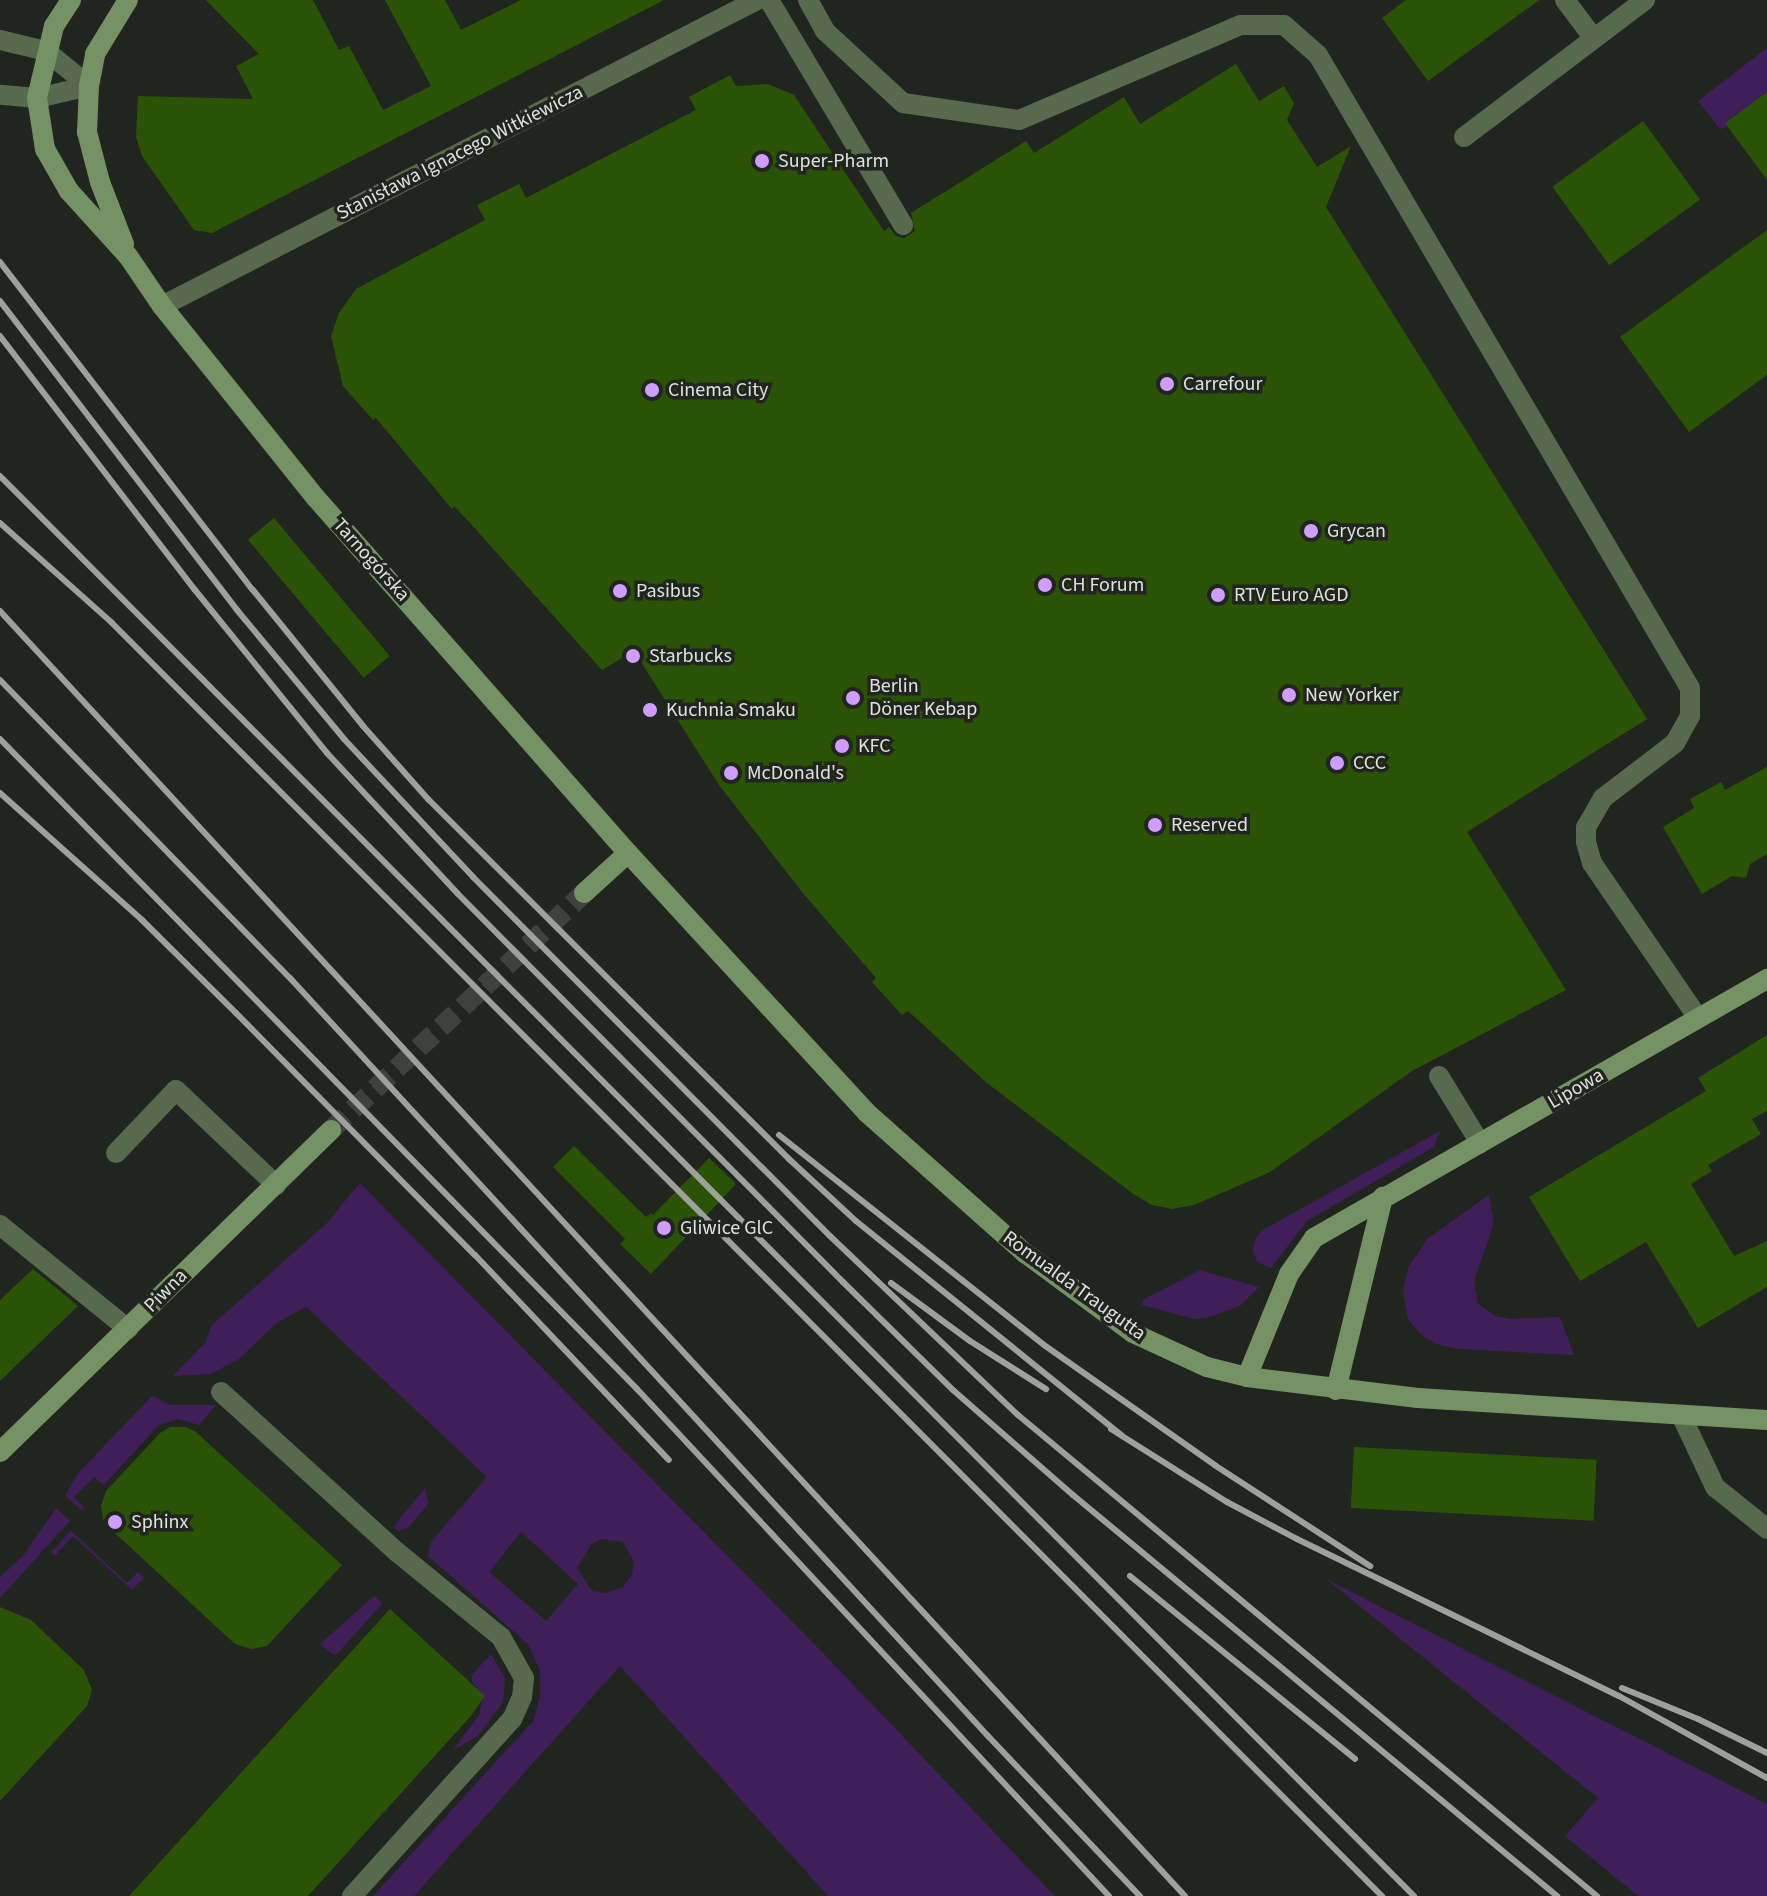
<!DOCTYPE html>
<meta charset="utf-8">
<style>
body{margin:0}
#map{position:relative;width:1767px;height:1896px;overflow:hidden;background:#21251f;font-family:"Source Sans 3",sans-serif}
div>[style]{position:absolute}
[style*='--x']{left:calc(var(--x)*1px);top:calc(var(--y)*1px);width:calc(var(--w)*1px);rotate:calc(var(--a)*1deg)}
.green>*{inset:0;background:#401e59}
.building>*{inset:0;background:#2b5306;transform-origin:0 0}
.secondary-tunnel>*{height:20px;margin-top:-10px;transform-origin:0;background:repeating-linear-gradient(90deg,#3e413c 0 20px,transparent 0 30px)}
.lane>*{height:20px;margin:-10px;padding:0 10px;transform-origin:10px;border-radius:10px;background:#586a4d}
.street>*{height:20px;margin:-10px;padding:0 10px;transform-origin:10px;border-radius:10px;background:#586a4d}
.secondary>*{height:20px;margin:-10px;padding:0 10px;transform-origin:10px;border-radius:10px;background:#759264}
.rail>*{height:6px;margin:-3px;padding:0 3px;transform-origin:3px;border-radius:3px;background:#9ea09c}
.dots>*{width:22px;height:22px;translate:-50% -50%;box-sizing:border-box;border:4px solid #21251f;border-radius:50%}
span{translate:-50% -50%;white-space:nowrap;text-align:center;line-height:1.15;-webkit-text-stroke:7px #21251f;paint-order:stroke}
.street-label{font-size:20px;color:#dfe1dd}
.poi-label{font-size:20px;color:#dfe1dd}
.left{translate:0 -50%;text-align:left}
</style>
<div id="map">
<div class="green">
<i style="clip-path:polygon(1767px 48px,1767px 92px,1726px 122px,1729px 127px,1720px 129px,1698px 101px)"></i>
<i style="clip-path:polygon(1440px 1131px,1434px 1147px,1307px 1221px,1271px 1268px,1257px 1262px,1253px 1251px,1255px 1240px,1261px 1231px)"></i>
<i style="clip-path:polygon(evenodd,360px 1183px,825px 1655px,1055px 1896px,828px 1896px,620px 1666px,414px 1896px,373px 1896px,534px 1720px,540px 1696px,540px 1671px,528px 1644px,428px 1556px,431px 1542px,487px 1477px,306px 1307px,276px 1323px,239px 1359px,210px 1374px,173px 1376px,205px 1343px,212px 1325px,326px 1224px,360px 1183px,521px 1532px,578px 1584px,546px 1621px,489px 1572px,521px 1532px,360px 1183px,601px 1539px,623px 1542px,634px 1562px,632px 1574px,623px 1587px,607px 1593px,592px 1591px,577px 1568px,592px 1544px,601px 1539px)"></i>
<i style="clip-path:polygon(1489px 1195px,1494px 1223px,1474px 1281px,1478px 1304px,1496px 1316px,1510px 1319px,1560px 1317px,1574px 1355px,1459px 1349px,1436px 1344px,1421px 1335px,1408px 1319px,1403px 1292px,1408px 1268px,1427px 1239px)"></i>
<i style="clip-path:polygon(1200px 1270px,1259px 1287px,1240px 1306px,1207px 1318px,1194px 1319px,1142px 1305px,1143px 1300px)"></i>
<i style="clip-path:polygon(152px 1396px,171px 1405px,216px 1405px,199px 1425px,178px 1419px,159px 1425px,104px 1485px,94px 1477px,74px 1497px,84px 1507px,81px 1510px,65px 1495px,79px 1472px)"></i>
<i style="clip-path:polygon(425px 1488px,428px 1504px,410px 1526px,399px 1531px,393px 1527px)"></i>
<i style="clip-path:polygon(56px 1508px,70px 1521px,0 1598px,0 1577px,23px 1556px)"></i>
<i style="clip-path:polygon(71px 1531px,127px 1583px,138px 1572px,144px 1578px,132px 1590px,73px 1536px,55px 1556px,51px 1552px)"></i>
<i style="clip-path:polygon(1326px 1579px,1767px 1804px,1767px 1896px,1638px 1896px,1565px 1836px,1598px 1798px)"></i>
<i style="clip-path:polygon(374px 1596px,383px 1603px,335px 1656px,320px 1644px)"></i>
<i style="clip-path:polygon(491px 1654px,505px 1678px,503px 1702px,478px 1736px,453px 1750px,479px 1715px,483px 1695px,472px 1682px,472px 1675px)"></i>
</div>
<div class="building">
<i style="clip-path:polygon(206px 0,313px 0,339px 50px,349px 46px,383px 110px,431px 86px,385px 0,445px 0,461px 30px,521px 0,664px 0,212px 233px,194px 230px,142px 156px,136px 137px,138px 96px,253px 99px,236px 66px,259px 54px)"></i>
<i style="clip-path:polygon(1406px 0,1539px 0,1428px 81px,1382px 18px)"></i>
<i style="clip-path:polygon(1236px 64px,1259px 101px,1284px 86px,1294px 103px,1287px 120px,1317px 167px,1351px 146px,1326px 207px,1647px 719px,1467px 832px,1566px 990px,1412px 1071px,1270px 1172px,1194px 1205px,1172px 1209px,1152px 1205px,1132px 1193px,987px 1083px,908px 1011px,902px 1015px,872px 982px,876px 978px,802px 892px,719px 785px,634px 651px,602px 670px,470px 523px,454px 506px,452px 509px,376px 418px,373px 420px,343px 386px,331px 336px,339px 313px,356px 289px,485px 220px,477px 205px,519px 184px,526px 198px,696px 110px,689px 97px,730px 75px,736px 86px,768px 84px,794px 95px,884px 231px,889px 227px,896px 236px,904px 238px,915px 231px,911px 213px,1026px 141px,1034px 153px,1124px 97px,1140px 124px)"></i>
<i style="clip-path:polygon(1767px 92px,1767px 180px,1725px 123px)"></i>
<i style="left:1643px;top:121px;width:97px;height:112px;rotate:54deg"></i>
<i style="clip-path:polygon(1767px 230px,1767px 375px,1689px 432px,1620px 337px)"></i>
<i style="left:274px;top:518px;width:180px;height:34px;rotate:50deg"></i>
<i style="clip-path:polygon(1767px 767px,1767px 854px,1750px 864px,1746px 878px,1732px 876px,1702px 894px,1663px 827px,1694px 808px,1690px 799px,1721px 782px,1725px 790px)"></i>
<i style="clip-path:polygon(1767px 1035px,1767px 1111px,1752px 1119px,1761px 1134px,1708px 1165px,1712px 1171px,1691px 1184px,1734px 1256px,1767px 1241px,1767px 1287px,1698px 1328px,1646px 1242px,1580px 1281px,1529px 1197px,1706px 1091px,1698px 1078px)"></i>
<i style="clip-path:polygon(574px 1146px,646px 1217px,651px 1213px,653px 1215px,709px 1158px,736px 1184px,651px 1274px,620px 1244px,625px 1239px,553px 1167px)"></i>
<i style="clip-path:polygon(33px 1269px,78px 1306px,0 1381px,0 1300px)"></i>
<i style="clip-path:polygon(170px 1427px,186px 1427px,196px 1432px,342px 1565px,267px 1646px,251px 1649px,235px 1644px,104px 1523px,101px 1506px,106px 1491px,160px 1433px)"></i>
<i style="left:1354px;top:1447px;width:243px;height:61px;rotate:3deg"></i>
<i style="clip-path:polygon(0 1607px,31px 1620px,84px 1670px,92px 1690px,87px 1706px,0 1801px)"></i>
<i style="clip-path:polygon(390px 1609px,485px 1696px,470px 1717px,308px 1896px,129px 1896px)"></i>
</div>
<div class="secondary-tunnel">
<i style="--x:331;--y:1130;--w:347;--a:-43.1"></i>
</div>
<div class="lane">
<i style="--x:769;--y:0;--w:262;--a:59.2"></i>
<i style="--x:808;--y:0;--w:35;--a:61"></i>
<i style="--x:825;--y:31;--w:106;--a:42.7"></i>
<i style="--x:903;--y:103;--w:117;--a:8.3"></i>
<i style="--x:1019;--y:120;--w:241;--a:-23.2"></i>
<i style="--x:1241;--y:25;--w:43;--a:0"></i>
<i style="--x:1284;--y:25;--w:45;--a:41.4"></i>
<i style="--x:1318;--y:55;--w:734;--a:59.56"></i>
<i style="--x:1690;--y:688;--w:28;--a:90"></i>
<i style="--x:1690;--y:716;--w:31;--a:119"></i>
<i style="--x:1675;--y:743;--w:91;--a:142.6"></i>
<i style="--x:1603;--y:798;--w:34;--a:120"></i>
<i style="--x:1586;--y:827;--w:15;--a:90"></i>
<i style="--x:1586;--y:842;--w:22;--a:74"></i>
<i style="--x:1592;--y:863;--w:188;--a:55.6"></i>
<i style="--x:1565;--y:0;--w:45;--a:53.1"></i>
<i style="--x:0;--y:40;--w:47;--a:13.4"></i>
<i style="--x:46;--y:51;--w:55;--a:39.1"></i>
<i style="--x:89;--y:86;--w:53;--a:167"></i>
<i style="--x:37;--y:98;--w:37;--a:-175"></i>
<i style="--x:1464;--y:137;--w:227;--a:-37.1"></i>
<i style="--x:1439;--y:1076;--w:79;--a:58.5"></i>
<i style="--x:116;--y:1153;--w:87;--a:-46.4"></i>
<i style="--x:176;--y:1090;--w:138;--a:43.5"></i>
<i style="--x:0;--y:1225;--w:165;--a:39.1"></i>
<i style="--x:221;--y:1392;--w:238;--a:42.3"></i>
<i style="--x:397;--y:1552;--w:134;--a:39.3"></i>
<i style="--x:501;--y:1637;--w:47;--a:60.7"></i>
<i style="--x:524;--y:1678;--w:19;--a:96"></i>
<i style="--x:522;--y:1697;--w:24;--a:114"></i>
<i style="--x:512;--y:1719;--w:239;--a:132.1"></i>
<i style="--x:1681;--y:1415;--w:80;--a:64.7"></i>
<i style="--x:1715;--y:1487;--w:67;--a:38.9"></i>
</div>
<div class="street">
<i style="--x:162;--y:306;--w:669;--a:-27.22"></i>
</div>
<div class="secondary">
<i style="--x:71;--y:0;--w:31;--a:123"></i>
<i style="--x:54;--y:26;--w:74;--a:103.3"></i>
<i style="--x:37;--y:98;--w:52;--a:81.1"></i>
<i style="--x:45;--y:149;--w:48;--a:60.3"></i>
<i style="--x:69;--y:191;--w:88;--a:47.8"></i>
<i style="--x:128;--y:256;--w:60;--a:55.8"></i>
<i style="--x:162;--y:306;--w:246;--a:51.3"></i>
<i style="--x:316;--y:498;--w:473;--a:48.7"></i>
<i style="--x:628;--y:853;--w:352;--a:47.4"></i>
<i style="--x:866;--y:1112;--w:213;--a:41.6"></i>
<i style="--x:1025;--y:1253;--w:134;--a:36.5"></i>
<i style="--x:1133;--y:1333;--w:81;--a:24.7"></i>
<i style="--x:1207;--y:1367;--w:41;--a:14"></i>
<i style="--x:1247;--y:1377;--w:172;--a:7"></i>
<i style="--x:1418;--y:1398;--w:350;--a:3.6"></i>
<i style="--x:124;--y:244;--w:66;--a:-111.2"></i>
<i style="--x:100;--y:182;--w:52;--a:-104.6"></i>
<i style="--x:87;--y:132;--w:46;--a:-87.5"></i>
<i style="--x:89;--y:86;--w:33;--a:-79"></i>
<i style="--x:95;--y:54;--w:63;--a:-58.6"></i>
<i style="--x:584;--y:893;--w:59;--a:-42.3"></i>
<i style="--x:1247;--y:1377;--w:111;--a:-67.8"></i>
<i style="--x:1289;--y:1274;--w:44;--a:-55.2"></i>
<i style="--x:1314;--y:1238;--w:522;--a:-29.76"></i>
<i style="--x:1336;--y:1390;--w:199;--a:-76.3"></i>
<i style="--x:0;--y:1452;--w:462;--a:-44.2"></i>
</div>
<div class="rail">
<i style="--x:0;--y:262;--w:414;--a:52.4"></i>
<i style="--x:253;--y:590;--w:175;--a:51"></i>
<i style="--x:363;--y:726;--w:98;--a:48.3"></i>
<i style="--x:428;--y:799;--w:510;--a:44.92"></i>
<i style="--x:789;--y:1159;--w:91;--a:42.8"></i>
<i style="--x:856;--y:1221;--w:341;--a:38.9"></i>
<i style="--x:0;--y:301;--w:389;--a:52.5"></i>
<i style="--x:237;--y:610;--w:168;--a:50.3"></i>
<i style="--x:344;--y:739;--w:189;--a:46.9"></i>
<i style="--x:473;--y:877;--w:506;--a:45.16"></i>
<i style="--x:830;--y:1236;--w:260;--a:43.6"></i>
<i style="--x:1018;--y:1415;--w:753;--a:39.72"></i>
<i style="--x:0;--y:336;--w:320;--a:52.5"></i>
<i style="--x:195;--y:590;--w:210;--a:51"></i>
<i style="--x:327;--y:753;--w:192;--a:47.1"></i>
<i style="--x:458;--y:894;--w:547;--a:45.22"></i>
<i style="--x:843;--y:1282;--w:154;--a:44.5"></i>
<i style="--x:953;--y:1390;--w:159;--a:41.2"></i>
<i style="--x:1073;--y:1495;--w:629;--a:39.64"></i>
<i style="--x:0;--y:476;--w:2004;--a:45.12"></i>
<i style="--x:0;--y:523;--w:149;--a:41.7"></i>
<i style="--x:111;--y:622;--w:1800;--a:45.07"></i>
<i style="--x:0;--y:611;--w:1748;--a:47.32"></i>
<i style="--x:0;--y:680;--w:416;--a:45.8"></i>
<i style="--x:290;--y:978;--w:1030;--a:47.36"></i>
<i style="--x:988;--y:1736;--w:221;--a:46.5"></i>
<i style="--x:0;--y:739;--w:910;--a:45.58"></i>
<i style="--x:637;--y:1389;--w:693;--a:47.05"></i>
<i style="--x:0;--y:793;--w:191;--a:41.8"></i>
<i style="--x:142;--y:920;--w:132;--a:44.7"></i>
<i style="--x:236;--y:1013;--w:340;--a:45.4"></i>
<i style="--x:475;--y:1255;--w:282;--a:46.6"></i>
<i style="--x:779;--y:1135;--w:338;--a:38.4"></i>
<i style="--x:1044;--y:1345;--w:210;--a:35.1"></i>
<i style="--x:1216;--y:1466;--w:184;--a:33"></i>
<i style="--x:891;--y:1283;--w:98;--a:36.3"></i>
<i style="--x:970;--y:1341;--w:90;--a:32.3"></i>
<i style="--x:1111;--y:1429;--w:137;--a:32.2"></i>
<i style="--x:1227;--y:1502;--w:79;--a:27.9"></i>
<i style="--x:1297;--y:1539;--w:358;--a:26"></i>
<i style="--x:1619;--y:1696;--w:169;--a:29"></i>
<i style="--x:1130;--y:1576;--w:290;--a:39.1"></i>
<i style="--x:1622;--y:1688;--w:82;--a:22.2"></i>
<i style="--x:1698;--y:1719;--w:77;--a:26.2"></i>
</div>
<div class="dots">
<i style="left:762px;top:161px;background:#d09dfe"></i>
<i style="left:1167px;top:384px;background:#d09dfe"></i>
<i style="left:652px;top:390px;background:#d09dfe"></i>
<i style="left:1311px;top:531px;background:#d09dfe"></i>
<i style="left:1045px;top:585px;background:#d09dfe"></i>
<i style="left:620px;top:591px;background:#d09dfe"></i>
<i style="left:1218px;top:595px;background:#d09dfe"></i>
<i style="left:633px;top:656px;background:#d09dfe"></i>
<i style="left:1289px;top:695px;background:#d09dfe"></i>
<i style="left:853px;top:698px;background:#d09dfe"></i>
<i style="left:650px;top:710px;background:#d09dfe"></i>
<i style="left:842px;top:746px;background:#d09dfe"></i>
<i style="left:1337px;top:763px;background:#d09dfe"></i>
<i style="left:731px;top:773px;background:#d09dfe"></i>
<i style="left:1155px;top:825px;background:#d09dfe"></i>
<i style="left:664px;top:1228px;background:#d09dfe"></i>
<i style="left:115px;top:1522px;background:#d09dfe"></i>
</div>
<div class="street-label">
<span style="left:460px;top:153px;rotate:-27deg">Stanisława Ignacego Witkiewicza</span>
<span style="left:371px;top:560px;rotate:48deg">Tarnogórska</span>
<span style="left:1576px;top:1089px;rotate:-30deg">Lipowa</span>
<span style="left:1074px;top:1286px;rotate:36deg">Romualda Traugutta</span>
<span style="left:166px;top:1291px;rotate:-45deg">Piwna</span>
</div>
<div class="poi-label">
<span class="left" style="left:778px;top:161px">Super-Pharm</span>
<span class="left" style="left:1183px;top:384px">Carrefour</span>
<span class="left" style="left:668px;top:390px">Cinema City</span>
<span class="left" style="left:1327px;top:531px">Grycan</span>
<span class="left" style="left:1061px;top:585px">CH Forum</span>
<span class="left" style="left:636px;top:591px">Pasibus</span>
<span class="left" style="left:1234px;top:595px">RTV Euro AGD</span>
<span class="left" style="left:649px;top:656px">Starbucks</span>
<span class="left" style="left:869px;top:698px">Berlin<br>Döner Kebap</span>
<span class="left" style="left:1305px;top:695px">New Yorker</span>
<span class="left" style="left:666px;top:710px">Kuchnia Smaku</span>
<span class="left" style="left:858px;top:746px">KFC</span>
<span class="left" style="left:1353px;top:763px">CCC</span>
<span class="left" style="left:747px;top:773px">McDonald's</span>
<span class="left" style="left:1171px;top:825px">Reserved</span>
<span class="left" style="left:680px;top:1228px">Gliwice GlC</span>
<span class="left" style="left:131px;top:1522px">Sphinx</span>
</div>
</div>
